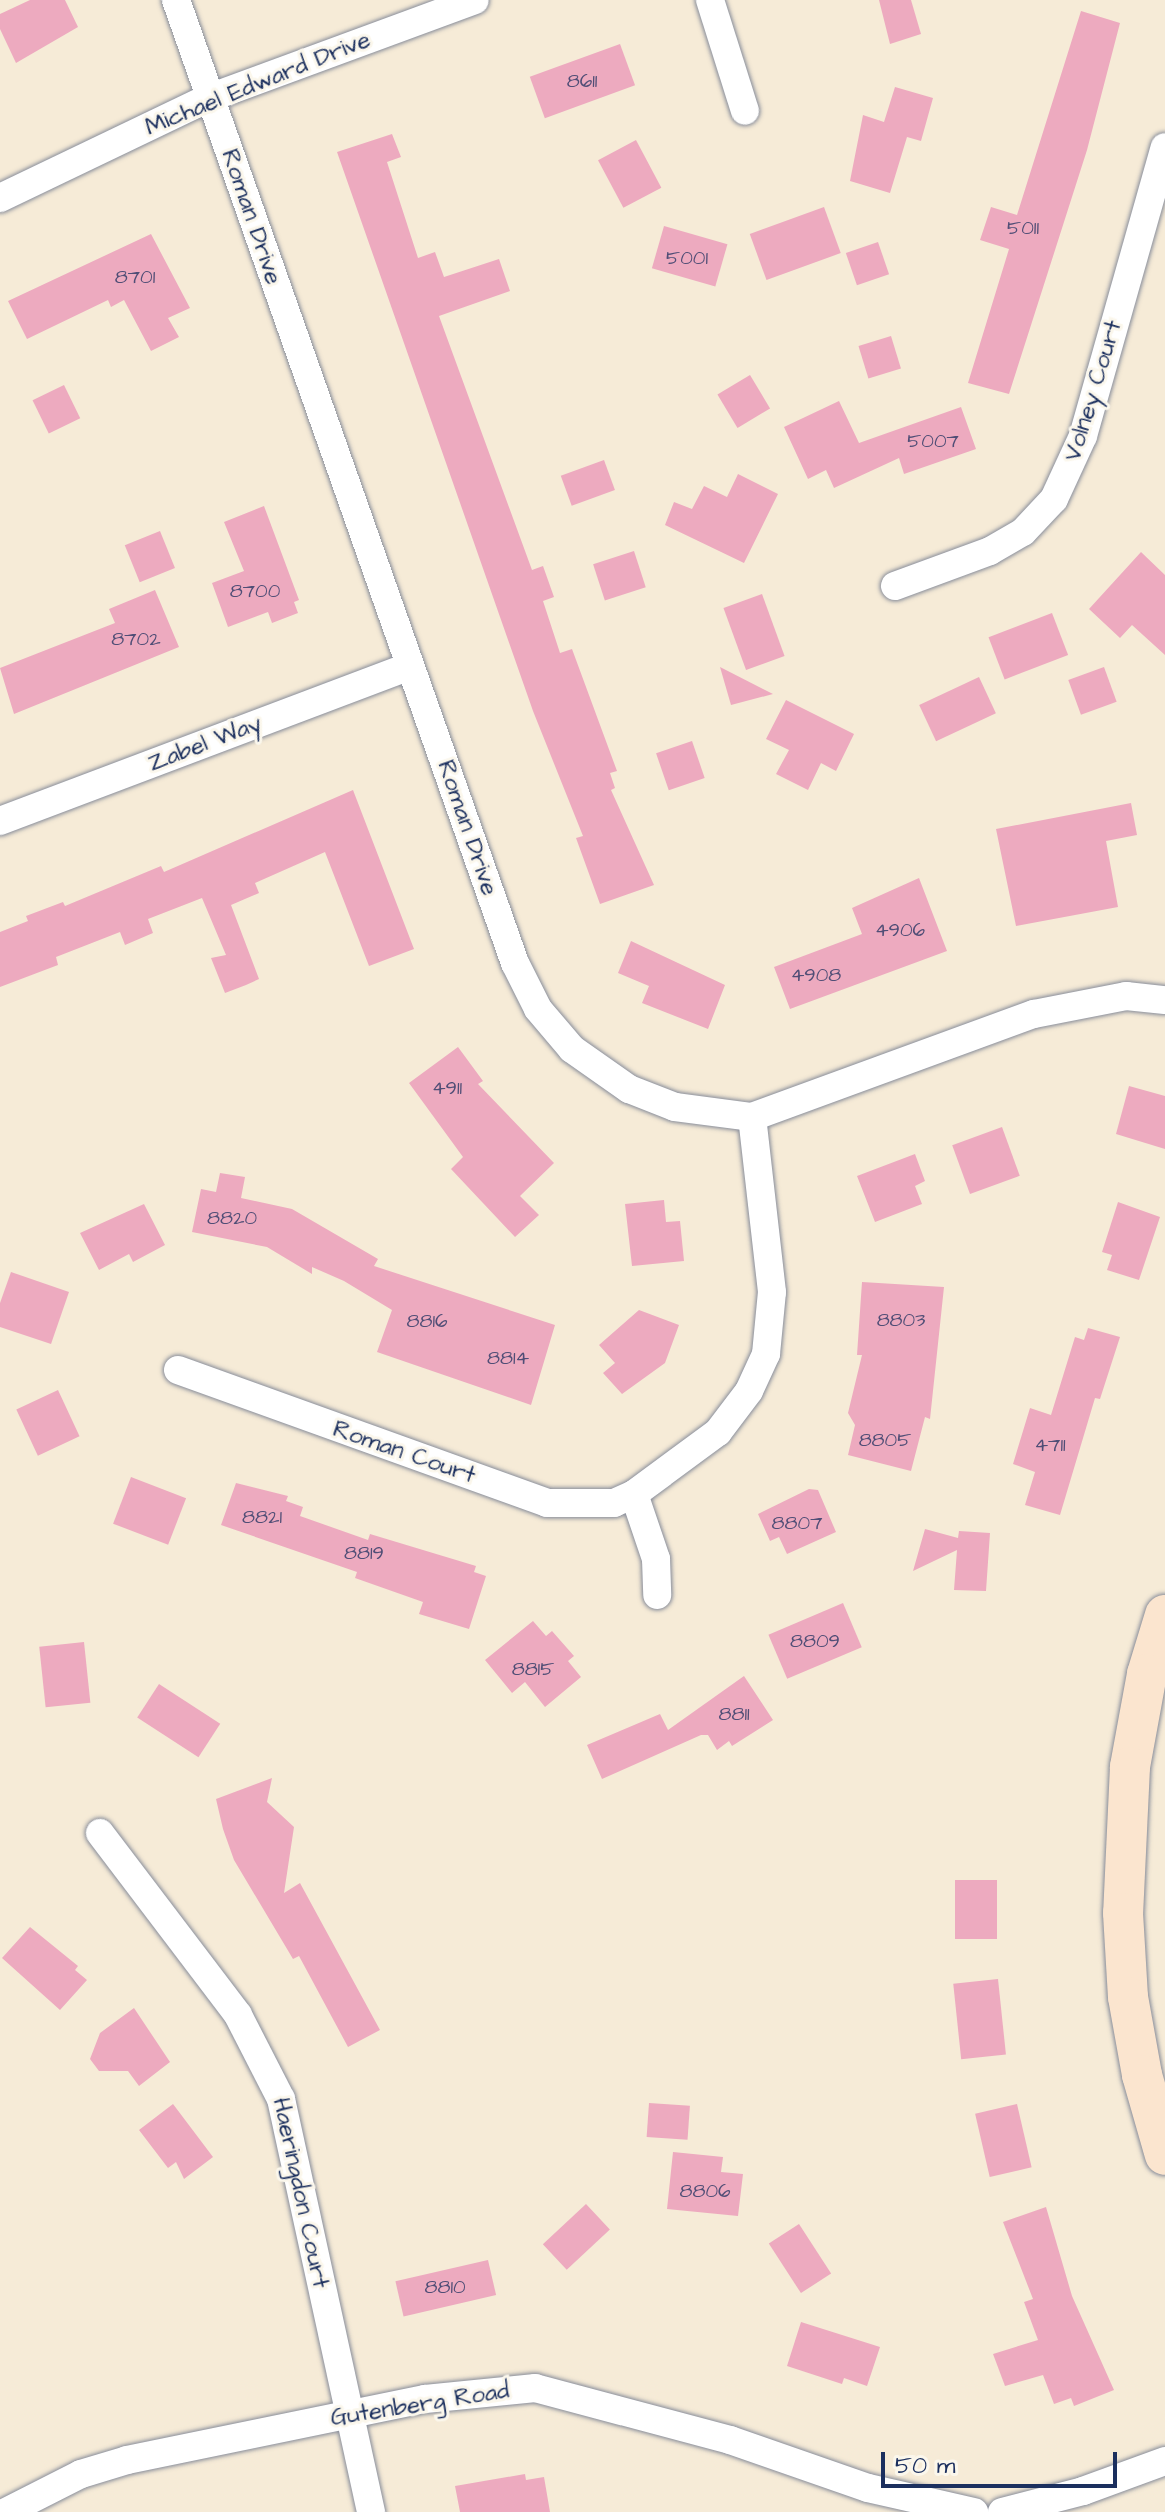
<!DOCTYPE html>
<style>
body{margin:0}
#map{position:relative;width:1165px;height:2512px;overflow:hidden;background:#f6ebd7;font-family:"Architects Daughter",sans-serif}
div>[style]{position:absolute}
[style*='--x']{left:calc(var(--x)*1px);top:calc(var(--y)*1px);width:calc(var(--w)*1px);rotate:calc(var(--a)*1deg)}
.building>*{inset:0;background:#edaabf;transform-origin:0 0}
.roads{filter:drop-shadow(0 0 2px #888d9a) drop-shadow(0 0 2px #888d9a)}
.street>*{height:28px;margin:-14px;padding:0 14px;transform-origin:14px;border-radius:14px;background:#fff}
.secondary>*{height:40px;margin:-20px;padding:0 20px;transform-origin:20px;border-radius:20px;background:#fbe5cf}
span{translate:-50% -50%;white-space:nowrap;text-align:center;line-height:1.15;-webkit-text-stroke:6px #fbf7ec;paint-order:stroke}
.number-label{font-size:20px;color:#504e76}
.number-label span{-webkit-text-stroke-width:0}
.street-label{font-size:24px;color:#1b2f5e}
.scale{position:absolute;left:881px;top:2452px;width:236px;height:36px;box-sizing:border-box;border:4px solid #1b2f5e;border-top:0;padding-left:10px;font-size:24px;line-height:28px;white-space:nowrap;color:#1b2f5e;-webkit-text-stroke:6px #fbf7ec;paint-order:stroke}
</style>
<div id="map">
<div class="building">
<i style="clip-path:polygon(30px 0,65px 0,78px 27px,16px 63px,0 29px,0 14px)"></i>
<i style="clip-path:polygon(879px 0,911px 0,921px 34px,890px 44px)"></i>
<i style="clip-path:polygon(1081px 11px,1120px 23px,1087px 150px,1009px 394px,968px 383px,1009px 249px,980px 240px,991px 207px,1017px 215px)"></i>
<i style="left:620px;top:44px;width:44px;height:96px;rotate:70deg"></i>
<i style="clip-path:polygon(895px 87px,933px 98px,921px 141px,907px 137px,890px 193px,850px 181px,863px 115px,884px 122px)"></i>
<i style="clip-path:polygon(392px 134px,401px 157px,387px 162px,418px 258px,435px 252px,444px 277px,499px 259px,510px 291px,439px 316px,532px 570px,543px 566px,554px 597px,543px 601px,560px 653px,572px 649px,617px 771px,610px 773px,615px 788px,611px 790px,654px 885px,600px 904px,576px 838px,583px 836px,533px 711px,337px 152px)"></i>
<i style="left:636px;top:140px;width:54px;height:43px;rotate:62deg"></i>
<i style="left:824px;top:207px;width:49px;height:79px;rotate:70deg"></i>
<i style="left:664px;top:226px;width:66px;height:44px;rotate:16deg"></i>
<i style="clip-path:polygon(151px 234px,190px 308px,168px 318px,179px 337px,151px 351px,124px 300px,111px 307px,108px 300px,27px 339px,8px 301px)"></i>
<i style="left:878px;top:242px;width:34px;height:34px;rotate:71deg"></i>
<i style="left:891px;top:336px;width:34px;height:34px;rotate:73deg"></i>
<i style="left:750px;top:375px;width:39px;height:38px;rotate:59deg"></i>
<i style="left:64px;top:385px;width:37px;height:35px;rotate:64deg"></i>
<i style="clip-path:polygon(839px 401px,859px 443px,961px 407px,976px 449px,904px 474px,899px 458px,834px 488px,826px 470px,808px 479px,784px 427px)"></i>
<i style="left:604px;top:460px;width:32px;height:46px;rotate:70deg"></i>
<i style="clip-path:polygon(738px 474px,778px 494px,744px 563px,665px 525px,674px 502px,692px 509px,704px 486px,727px 497px)"></i>
<i style="clip-path:polygon(264px 506px,299px 600px,294px 602px,298px 613px,272px 623px,268px 612px,228px 627px,212px 583px,244px 571px,224px 522px)"></i>
<i style="left:160px;top:531px;width:40px;height:38px;rotate:68deg"></i>
<i style="left:634px;top:551px;width:38px;height:43px;rotate:72deg"></i>
<i style="clip-path:polygon(1141px 552px,1165px 575px,1165px 655px,1132px 625px,1120px 638px,1089px 609px)"></i>
<i style="clip-path:polygon(155px 590px,179px 647px,14px 714px,0 668px,115px 623px,109px 609px)"></i>
<i style="left:762px;top:594px;width:66px;height:41px;rotate:70deg"></i>
<i style="left:1052px;top:613px;width:45px;height:68px;rotate:69deg"></i>
<i style="clip-path:polygon(720px 667px,773px 694px,731px 705px)"></i>
<i style="left:1104px;top:667px;width:37px;height:38px;rotate:70deg"></i>
<i style="left:979px;top:677px;width:40px;height:66px;rotate:65deg"></i>
<i style="clip-path:polygon(786px 700px,854px 734px,836px 771px,821px 763px,808px 790px,776px 774px,789px 750px,766px 739px)"></i>
<i style="left:692px;top:741px;width:39px;height:38px;rotate:71deg"></i>
<i style="clip-path:polygon(353px 790px,414px 949px,369px 966px,325px 852px,255px 883px,259px 893px,231px 905px,259px 979px,246px 985px,225px 993px,211px 958px,226px 955px,202px 898px,148px 919px,153px 933px,125px 945px,120px 932px,56px 957px,58px 965px,0 987px,0 932px,28px 921px,26px 916px,63px 902px,65px 906px,161px 866px,164px 872px)"></i>
<i style="clip-path:polygon(1131px 803px,1137px 835px,1106px 841px,1118px 907px,1016px 926px,996px 829px)"></i>
<i style="clip-path:polygon(919px 878px,947px 951px,790px 1009px,774px 967px,862px 934px,852px 908px)"></i>
<i style="clip-path:polygon(631px 941px,725px 985px,708px 1029px,642px 1003px,649px 986px,618px 973px)"></i>
<i style="clip-path:polygon(458px 1047px,483px 1081px,478px 1084px,554px 1163px,520px 1196px,539px 1215px,515px 1237px,451px 1169px,463px 1157px,409px 1083px)"></i>
<i style="clip-path:polygon(1129px 1086px,1165px 1096px,1165px 1149px,1116px 1134px)"></i>
<i style="left:1002px;top:1127px;width:52px;height:53px;rotate:70deg"></i>
<i style="clip-path:polygon(915px 1154px,925px 1181px,915px 1186px,922px 1204px,875px 1222px,857px 1176px)"></i>
<i style="clip-path:polygon(220px 1173px,245px 1177px,241px 1198px,292px 1209px,378px 1259px,374px 1266px,555px 1325px,531px 1405px,377px 1352px,392px 1310px,344px 1281px,312px 1267px,312px 1274px,267px 1247px,192px 1232px,201px 1189px,216px 1192px)"></i>
<i style="clip-path:polygon(664px 1200px,666px 1222px,680px 1221px,684px 1261px,632px 1266px,625px 1204px)"></i>
<i style="clip-path:polygon(1118px 1202px,1160px 1217px,1139px 1280px,1107px 1270px,1112px 1255px,1102px 1252px)"></i>
<i style="clip-path:polygon(144px 1204px,165px 1245px,133px 1262px,129px 1254px,99px 1270px,80px 1233px)"></i>
<i style="clip-path:polygon(11px 1272px,69px 1292px,51px 1344px,0 1327px,0 1303px)"></i>
<i style="clip-path:polygon(862px 1282px,944px 1287px,930px 1419px,925px 1417px,911px 1471px,848px 1455px,855px 1425px,848px 1413px,862px 1355px,857px 1355px)"></i>
<i style="clip-path:polygon(639px 1310px,679px 1325px,665px 1363px,622px 1394px,603px 1373px,615px 1363px,599px 1345px)"></i>
<i style="clip-path:polygon(1088px 1328px,1120px 1337px,1100px 1399px,1095px 1398px,1060px 1515px,1025px 1505px,1035px 1472px,1013px 1464px,1030px 1408px,1051px 1415px,1075px 1337px,1084px 1340px)"></i>
<i style="left:58px;top:1390px;width:51px;height:46px;rotate:65deg"></i>
<i style="left:131px;top:1477px;width:59px;height:50px;rotate:21deg"></i>
<i style="clip-path:polygon(236px 1483px,288px 1496px,286px 1501px,303px 1507px,300px 1516px,368px 1540px,370px 1534px,476px 1566px,474px 1572px,486px 1576px,469px 1629px,419px 1614px,423px 1602px,355px 1578px,357px 1572px,221px 1525px)"></i>
<i style="clip-path:polygon(809px 1489px,818px 1490px,836px 1532px,787px 1554px,779px 1537px,770px 1541px,758px 1514px)"></i>
<i style="clip-path:polygon(925px 1529px,958px 1538px,959px 1531px,990px 1533px,986px 1591px,954px 1590px,957px 1550px,913px 1571px)"></i>
<i style="left:843px;top:1603px;width:48px;height:81px;rotate:67deg"></i>
<i style="clip-path:polygon(533px 1621px,546px 1636px,552px 1631px,574px 1656px,568px 1661px,581px 1677px,545px 1707px,525px 1682px,512px 1693px,485px 1660px)"></i>
<i style="left:84px;top:1642px;width:61px;height:45px;rotate:84deg"></i>
<i style="clip-path:polygon(744px 1676px,773px 1720px,732px 1746px,729px 1741px,717px 1750px,708px 1735px,701px 1735px,602px 1779px,587px 1745px,660px 1714px,668px 1730px)"></i>
<i style="left:159px;top:1684px;width:73px;height:40px;rotate:33deg"></i>
<i style="clip-path:polygon(272px 1778px,267px 1802px,294px 1827px,284px 1893px,300px 1883px,380px 2030px,348px 2047px,299px 1956px,293px 1959px,234px 1860px,223px 1829px,216px 1799px)"></i>
<i style="left:955px;top:1880px;width:42px;height:59px"></i>
<i style="clip-path:polygon(30px 1927px,78px 1966px,75px 1970px,87px 1980px,60px 2010px,2px 1958px)"></i>
<i style="left:998px;top:1979px;width:76px;height:45px;rotate:84deg"></i>
<i style="clip-path:polygon(134px 2008px,170px 2062px,139px 2086px,128px 2071px,99px 2071px,90px 2059px,100px 2033px)"></i>
<i style="left:649px;top:2103px;width:41px;height:34px;rotate:4deg"></i>
<i style="clip-path:polygon(173px 2104px,213px 2157px,184px 2179px,176px 2162px,168px 2168px,139px 2130px)"></i>
<i style="left:1017px;top:2104px;width:65px;height:43px;rotate:77deg"></i>
<i style="clip-path:polygon(673px 2152px,723px 2157px,721px 2172px,743px 2174px,738px 2216px,667px 2209px)"></i>
<i style="left:586px;top:2204px;width:35px;height:59px;rotate:47deg"></i>
<i style="clip-path:polygon(1046px 2207px,1072px 2296px,1114px 2390px,1074px 2406px,1071px 2398px,1054px 2404px,1043px 2375px,1005px 2386px,993px 2354px,1038px 2340px,1024px 2302px,1033px 2299px,1003px 2222px)"></i>
<i style="left:799px;top:2224px;width:59px;height:36px;rotate:57deg"></i>
<i style="left:488px;top:2260px;width:36px;height:95px;rotate:77deg"></i>
<i style="clip-path:polygon(801px 2322px,880px 2347px,867px 2386px,844px 2378px,842px 2384px,787px 2366px)"></i>
<i style="clip-path:polygon(525px 2474px,526px 2480px,544px 2477px,550px 2512px,460px 2512px,455px 2486px)"></i>
</div>
<div class="roads">
<div class="street">
<i style="--x:176;--y:0;--w:1021;--a:70.61"></i>
<i style="--x:515;--y:963;--w:51;--a:63.4"></i>
<i style="--x:538;--y:1009;--w:52;--a:49.6"></i>
<i style="--x:572;--y:1049;--w:70;--a:35.1"></i>
<i style="--x:629;--y:1089;--w:49;--a:21.4"></i>
<i style="--x:675;--y:1107;--w:78;--a:7.4"></i>
<i style="--x:752;--y:1117;--w:300;--a:-20.1"></i>
<i style="--x:1034;--y:1014;--w:94;--a:-11.1"></i>
<i style="--x:1126;--y:996;--w:39;--a:6"></i>
<i style="--x:710;--y:0;--w:116;--a:72.5"></i>
<i style="--x:0;--y:198;--w:232;--a:-25.6"></i>
<i style="--x:209;--y:98;--w:283;--a:-20.2"></i>
<i style="--x:895;--y:586;--w:101;--a:-20.2"></i>
<i style="--x:990;--y:551;--w:38;--a:-30"></i>
<i style="--x:1023;--y:532;--w:45;--a:-46.8"></i>
<i style="--x:1054;--y:499;--w:69;--a:-65.3"></i>
<i style="--x:1083;--y:436;--w:300;--a:-74.2"></i>
<i style="--x:0;--y:821;--w:438;--a:-20.7"></i>
<i style="--x:178;--y:1370;--w:392;--a:19.8"></i>
<i style="--x:547;--y:1503;--w:67;--a:0"></i>
<i style="--x:614;--y:1503;--w:22;--a:-24"></i>
<i style="--x:634;--y:1494;--w:104;--a:-36.4"></i>
<i style="--x:718;--y:1432;--w:51;--a:-52.9"></i>
<i style="--x:749;--y:1391;--w:41;--a:-65.3"></i>
<i style="--x:766;--y:1354;--w:62;--a:-84.5"></i>
<i style="--x:772;--y:1292;--w:176;--a:-96.5"></i>
<i style="--x:634;--y:1494;--w:69;--a:71.3"></i>
<i style="--x:656;--y:1559;--w:36;--a:88"></i>
<i style="--x:100;--y:1833;--w:228;--a:52.8"></i>
<i style="--x:238;--y:2015;--w:94;--a:62.9"></i>
<i style="--x:281;--y:2099;--w:423;--a:77.7"></i>
<i style="--x:6;--y:2512;--w:84;--a:-26.9"></i>
<i style="--x:81;--y:2474;--w:48;--a:-16.9"></i>
<i style="--x:127;--y:2460;--w:304;--a:-11.6"></i>
<i style="--x:425;--y:2399;--w:111;--a:-5.7"></i>
<i style="--x:535;--y:2388;--w:202;--a:14.9"></i>
<i style="--x:730;--y:2440;--w:146;--a:19.2"></i>
<i style="--x:868;--y:2488;--w:109;--a:12.8"></i>
<i style="--x:1002;--y:2512;--w:84;--a:-14.5"></i>
<i style="--x:1083;--y:2491;--w:87;--a:-20.1"></i>
</div>
<div class="secondary">
<i style="--x:1165;--y:1615;--w:62;--a:107"></i>
<i style="--x:1147;--y:1674;--w:95;--a:100.4"></i>
<i style="--x:1130;--y:1767;--w:146;--a:92.7"></i>
<i style="--x:1123;--y:1913;--w:84;--a:86.6"></i>
<i style="--x:1128;--y:1997;--w:79;--a:79.8"></i>
<i style="--x:1142;--y:2075;--w:83;--a:74"></i>
</div>
</div>
<div class="number-label">
<span style="left:582px;top:81px">8611</span>
<span style="left:1023px;top:228px">5011</span>
<span style="left:687px;top:258px">5001</span>
<span style="left:135px;top:277px">8701</span>
<span style="left:933px;top:441px">5007</span>
<span style="left:255px;top:591px">8700</span>
<span style="left:136px;top:639px">8702</span>
<span style="left:900px;top:930px">4906</span>
<span style="left:816px;top:975px">4908</span>
<span style="left:447px;top:1088px">4911</span>
<span style="left:232px;top:1218px">8820</span>
<span style="left:901px;top:1320px">8803</span>
<span style="left:427px;top:1321px">8816</span>
<span style="left:508px;top:1358px">8814</span>
<span style="left:885px;top:1440px">8805</span>
<span style="left:1050px;top:1445px">4711</span>
<span style="left:262px;top:1517px">8821</span>
<span style="left:797px;top:1523px">8807</span>
<span style="left:364px;top:1553px">8819</span>
<span style="left:815px;top:1641px">8809</span>
<span style="left:533px;top:1669px">8815</span>
<span style="left:734px;top:1714px">8811</span>
<span style="left:705px;top:2191px">8806</span>
<span style="left:445px;top:2287px">8810</span>
</div>
<div class="street-label">
<span style="left:258px;top:84px;rotate:-22deg">Michael Edward Drive</span>
<span style="left:251px;top:217px;rotate:71deg">Roman Drive</span>
<span style="left:1094px;top:391px;rotate:-73deg">Volney Court</span>
<span style="left:205px;top:744px;rotate:-21deg">Zabel Way</span>
<span style="left:467px;top:828px;rotate:71deg">Roman Drive</span>
<span style="left:404px;top:1453px;rotate:19deg">Roman Court</span>
<span style="left:300px;top:2193px;rotate:78deg">Haeringdon Court</span>
<span style="left:420px;top:2405px;rotate:-9deg">Gutenberg Road</span>
</div>
<div class="scale">50 m</div>
</div>
